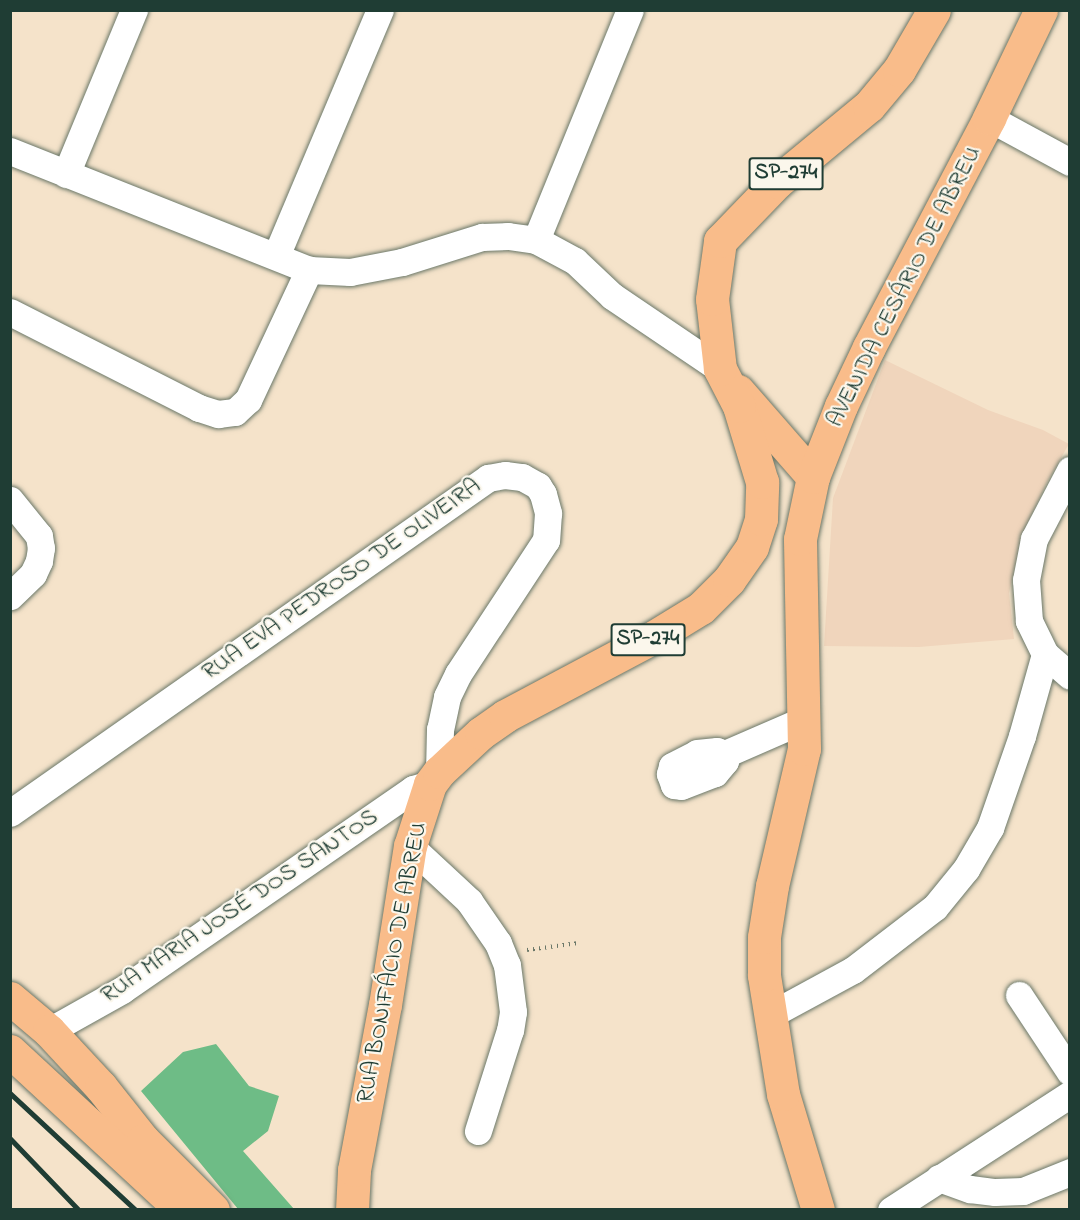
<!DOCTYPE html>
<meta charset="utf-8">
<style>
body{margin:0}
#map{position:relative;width:1080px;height:1220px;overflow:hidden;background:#f5e3ca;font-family:"Indie Flower",sans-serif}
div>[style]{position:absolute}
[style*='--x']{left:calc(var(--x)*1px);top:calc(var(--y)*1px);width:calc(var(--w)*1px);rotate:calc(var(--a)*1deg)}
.built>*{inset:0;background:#f0d5bc}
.forest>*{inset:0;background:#6ebc86}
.path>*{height:4px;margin-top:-2px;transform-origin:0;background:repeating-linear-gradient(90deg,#6a7768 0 1.5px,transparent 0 6px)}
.roads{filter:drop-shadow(0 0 2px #6a7768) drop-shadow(0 0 2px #6a7768)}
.minor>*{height:27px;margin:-13.5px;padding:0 13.5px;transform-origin:13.5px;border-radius:13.5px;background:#fff}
.major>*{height:33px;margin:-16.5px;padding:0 16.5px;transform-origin:16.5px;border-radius:16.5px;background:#f9bc8a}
.rail>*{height:4.5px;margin:-2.25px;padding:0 2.25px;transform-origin:2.25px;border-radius:2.25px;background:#1f3d34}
span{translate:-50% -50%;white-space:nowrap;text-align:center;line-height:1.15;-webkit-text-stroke:4.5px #fbf7ec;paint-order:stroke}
.shield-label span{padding:2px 4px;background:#fbf7ec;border:2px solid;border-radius:4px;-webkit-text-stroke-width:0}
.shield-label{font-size:22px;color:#1f3d34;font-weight:700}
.street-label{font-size:24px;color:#1f3d34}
.frame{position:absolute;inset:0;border:12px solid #1f3d34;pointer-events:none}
</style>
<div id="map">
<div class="built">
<i style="clip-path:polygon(885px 360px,988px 410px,1043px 430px,1069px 444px,1047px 482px,1022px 535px,1009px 593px,1014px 639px,919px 647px,824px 646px,833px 498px)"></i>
</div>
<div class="forest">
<i style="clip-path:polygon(216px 1044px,249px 1086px,279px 1096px,268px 1131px,243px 1151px,294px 1209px,238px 1209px,141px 1091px,183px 1052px)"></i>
</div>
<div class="path">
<i style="--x:527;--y:950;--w:52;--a:-7.7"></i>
</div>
<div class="roads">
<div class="minor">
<i style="--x:989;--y:118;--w:92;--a:28.5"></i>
<i style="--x:10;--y:151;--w:322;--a:21.7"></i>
<i style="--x:309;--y:270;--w:41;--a:2.8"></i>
<i style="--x:350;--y:272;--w:53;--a:-10.9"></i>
<i style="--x:402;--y:262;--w:84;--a:-17.4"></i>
<i style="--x:482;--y:237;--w:26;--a:-2"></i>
<i style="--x:508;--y:236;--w:28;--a:8"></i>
<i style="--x:536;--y:240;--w:44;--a:28.3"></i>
<i style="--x:575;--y:261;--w:51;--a:43.4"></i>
<i style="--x:612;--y:296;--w:130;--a:34.1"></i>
<i style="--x:66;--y:174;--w:178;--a:-67.5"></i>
<i style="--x:536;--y:240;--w:248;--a:-67.8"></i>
<i style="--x:276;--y:256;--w:267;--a:-67.1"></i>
<i style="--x:10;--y:312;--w:212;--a:26.9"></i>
<i style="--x:199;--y:408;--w:20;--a:18"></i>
<i style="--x:218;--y:414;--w:17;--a:-7"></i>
<i style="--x:235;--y:412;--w:18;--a:-43"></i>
<i style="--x:248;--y:400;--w:144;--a:-64.9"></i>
<i style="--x:10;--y:500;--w:46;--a:51.1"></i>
<i style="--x:39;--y:536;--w:12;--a:81"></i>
<i style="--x:41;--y:548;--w:13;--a:99"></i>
<i style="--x:39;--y:561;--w:14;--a:115"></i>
<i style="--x:33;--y:574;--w:32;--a:136"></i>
<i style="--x:1045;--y:654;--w:33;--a:41"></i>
<i style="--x:725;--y:754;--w:7;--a:90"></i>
<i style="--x:725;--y:761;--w:16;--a:130"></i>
<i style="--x:715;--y:773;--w:36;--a:159"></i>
<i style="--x:681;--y:786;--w:7;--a:-172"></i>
<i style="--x:674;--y:785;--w:12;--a:-110"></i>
<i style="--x:670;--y:774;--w:8;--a:-76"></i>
<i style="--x:672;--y:766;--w:28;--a:-27"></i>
<i style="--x:697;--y:753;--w:20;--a:-6"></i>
<i style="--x:717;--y:751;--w:9;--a:21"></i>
<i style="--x:725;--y:754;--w:83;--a:-23.5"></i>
<i style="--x:10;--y:813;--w:584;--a:-35.02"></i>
<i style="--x:488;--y:478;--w:17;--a:-10"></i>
<i style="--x:505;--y:475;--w:17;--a:7"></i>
<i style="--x:522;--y:477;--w:18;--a:29"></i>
<i style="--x:538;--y:486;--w:9;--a:58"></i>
<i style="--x:543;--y:494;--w:20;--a:75"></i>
<i style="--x:548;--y:513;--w:27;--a:94"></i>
<i style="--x:546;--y:540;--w:160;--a:123.3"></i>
<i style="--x:458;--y:674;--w:25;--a:116"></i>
<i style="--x:447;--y:697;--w:33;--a:102"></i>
<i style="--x:440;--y:729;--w:43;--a:91.3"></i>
<i style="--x:410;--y:846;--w:81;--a:43"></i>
<i style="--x:469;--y:901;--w:51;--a:55.4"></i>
<i style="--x:498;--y:943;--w:24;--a:68"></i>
<i style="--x:507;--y:965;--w:47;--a:82.7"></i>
<i style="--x:513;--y:1012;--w:18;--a:99"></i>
<i style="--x:510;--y:1030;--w:106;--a:107.6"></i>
<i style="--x:1019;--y:995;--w:92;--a:56.5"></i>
<i style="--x:770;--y:1015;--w:94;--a:-28.5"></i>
<i style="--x:853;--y:970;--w:103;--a:-37.5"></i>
<i style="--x:935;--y:907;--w:49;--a:-50.8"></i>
<i style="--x:966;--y:869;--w:48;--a:-59.7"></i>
<i style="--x:990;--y:828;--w:97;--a:-70.8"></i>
<i style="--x:1022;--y:736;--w:85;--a:-74.3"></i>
<i style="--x:1045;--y:654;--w:37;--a:-116"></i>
<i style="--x:1029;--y:621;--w:41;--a:-94.2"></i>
<i style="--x:1026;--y:580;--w:42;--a:-79"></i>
<i style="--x:1034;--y:539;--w:78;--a:-62.4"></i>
<i style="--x:49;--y:1031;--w:84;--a:-29.3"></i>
<i style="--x:122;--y:990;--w:354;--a:-34.6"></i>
<i style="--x:413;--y:789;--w:18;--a:-16"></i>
<i style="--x:939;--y:1178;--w:33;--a:20"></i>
<i style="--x:970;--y:1189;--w:25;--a:7"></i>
<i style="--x:995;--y:1192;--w:28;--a:-2"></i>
<i style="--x:1023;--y:1191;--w:51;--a:-22"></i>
<i style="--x:891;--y:1210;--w:213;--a:-32.9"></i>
</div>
<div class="major">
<i style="--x:738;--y:391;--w:114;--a:48.9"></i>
<i style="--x:10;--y:998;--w:51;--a:40.2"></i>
<i style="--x:49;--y:1031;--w:76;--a:47.1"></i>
<i style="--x:101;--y:1087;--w:68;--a:51.6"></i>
<i style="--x:143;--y:1140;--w:99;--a:45"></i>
<i style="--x:10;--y:1051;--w:234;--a:42.8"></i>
<i style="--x:352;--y:1210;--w:40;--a:-87.1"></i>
<i style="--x:354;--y:1170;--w:168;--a:-79.4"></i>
<i style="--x:385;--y:1005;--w:161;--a:-81.1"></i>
<i style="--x:410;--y:846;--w:65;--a:-72.1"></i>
<i style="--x:430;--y:784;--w:15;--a:-53"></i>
<i style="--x:439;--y:772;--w:57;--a:-42.9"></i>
<i style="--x:481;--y:733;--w:29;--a:-35"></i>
<i style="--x:505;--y:716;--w:166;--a:-28"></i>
<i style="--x:652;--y:638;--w:57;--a:-31.5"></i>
<i style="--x:701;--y:608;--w:40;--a:-45"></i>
<i style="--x:729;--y:580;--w:40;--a:-55.1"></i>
<i style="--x:752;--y:547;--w:29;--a:-72"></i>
<i style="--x:761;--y:519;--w:37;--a:-88"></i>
<i style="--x:762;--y:482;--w:79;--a:-106.8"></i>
<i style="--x:739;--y:406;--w:42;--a:-117.2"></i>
<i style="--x:720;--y:369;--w:70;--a:-96.5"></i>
<i style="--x:712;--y:299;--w:59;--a:-82.1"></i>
<i style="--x:720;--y:241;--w:82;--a:-46"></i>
<i style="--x:777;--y:182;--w:119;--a:-39.6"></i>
<i style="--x:869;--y:106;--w:47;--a:-50.2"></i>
<i style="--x:899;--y:70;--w:69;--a:-59.7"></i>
<i style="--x:818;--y:1210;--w:121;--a:-106.8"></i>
<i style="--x:783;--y:1094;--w:121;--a:-99.1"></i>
<i style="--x:764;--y:975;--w:38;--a:-90"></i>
<i style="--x:764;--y:937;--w:52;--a:-81.1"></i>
<i style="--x:772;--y:886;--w:141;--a:-76.9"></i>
<i style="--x:804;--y:749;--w:210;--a:-91.1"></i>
<i style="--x:800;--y:539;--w:63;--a:-78.2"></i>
<i style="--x:813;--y:477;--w:76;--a:-68.5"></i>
<i style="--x:841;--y:406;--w:65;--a:-64.6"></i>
<i style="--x:869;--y:347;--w:259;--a:-62.3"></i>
<i style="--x:989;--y:118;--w:120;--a:-64.3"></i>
</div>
</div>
<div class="rail">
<i style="--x:10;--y:1093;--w:172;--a:42.9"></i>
<i style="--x:10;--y:1138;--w:100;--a:46.2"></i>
</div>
<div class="shield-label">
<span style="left:786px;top:174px">SP-274</span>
<span style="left:648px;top:640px">SP-274</span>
</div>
<div class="street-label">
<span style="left:905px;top:287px;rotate:-63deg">AVENIDA CESÁRIO DE ABREU</span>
<span style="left:342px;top:580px;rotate:-35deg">RUA EVA PEDROSO DE OLIVEIRA</span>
<span style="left:240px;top:907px;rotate:-34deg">RUA MARIA JOSÉ DOS SANTOS</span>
<span style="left:393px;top:963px;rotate:-79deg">RUA BONIFÁCIO DE ABREU</span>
</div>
<div class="frame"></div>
</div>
